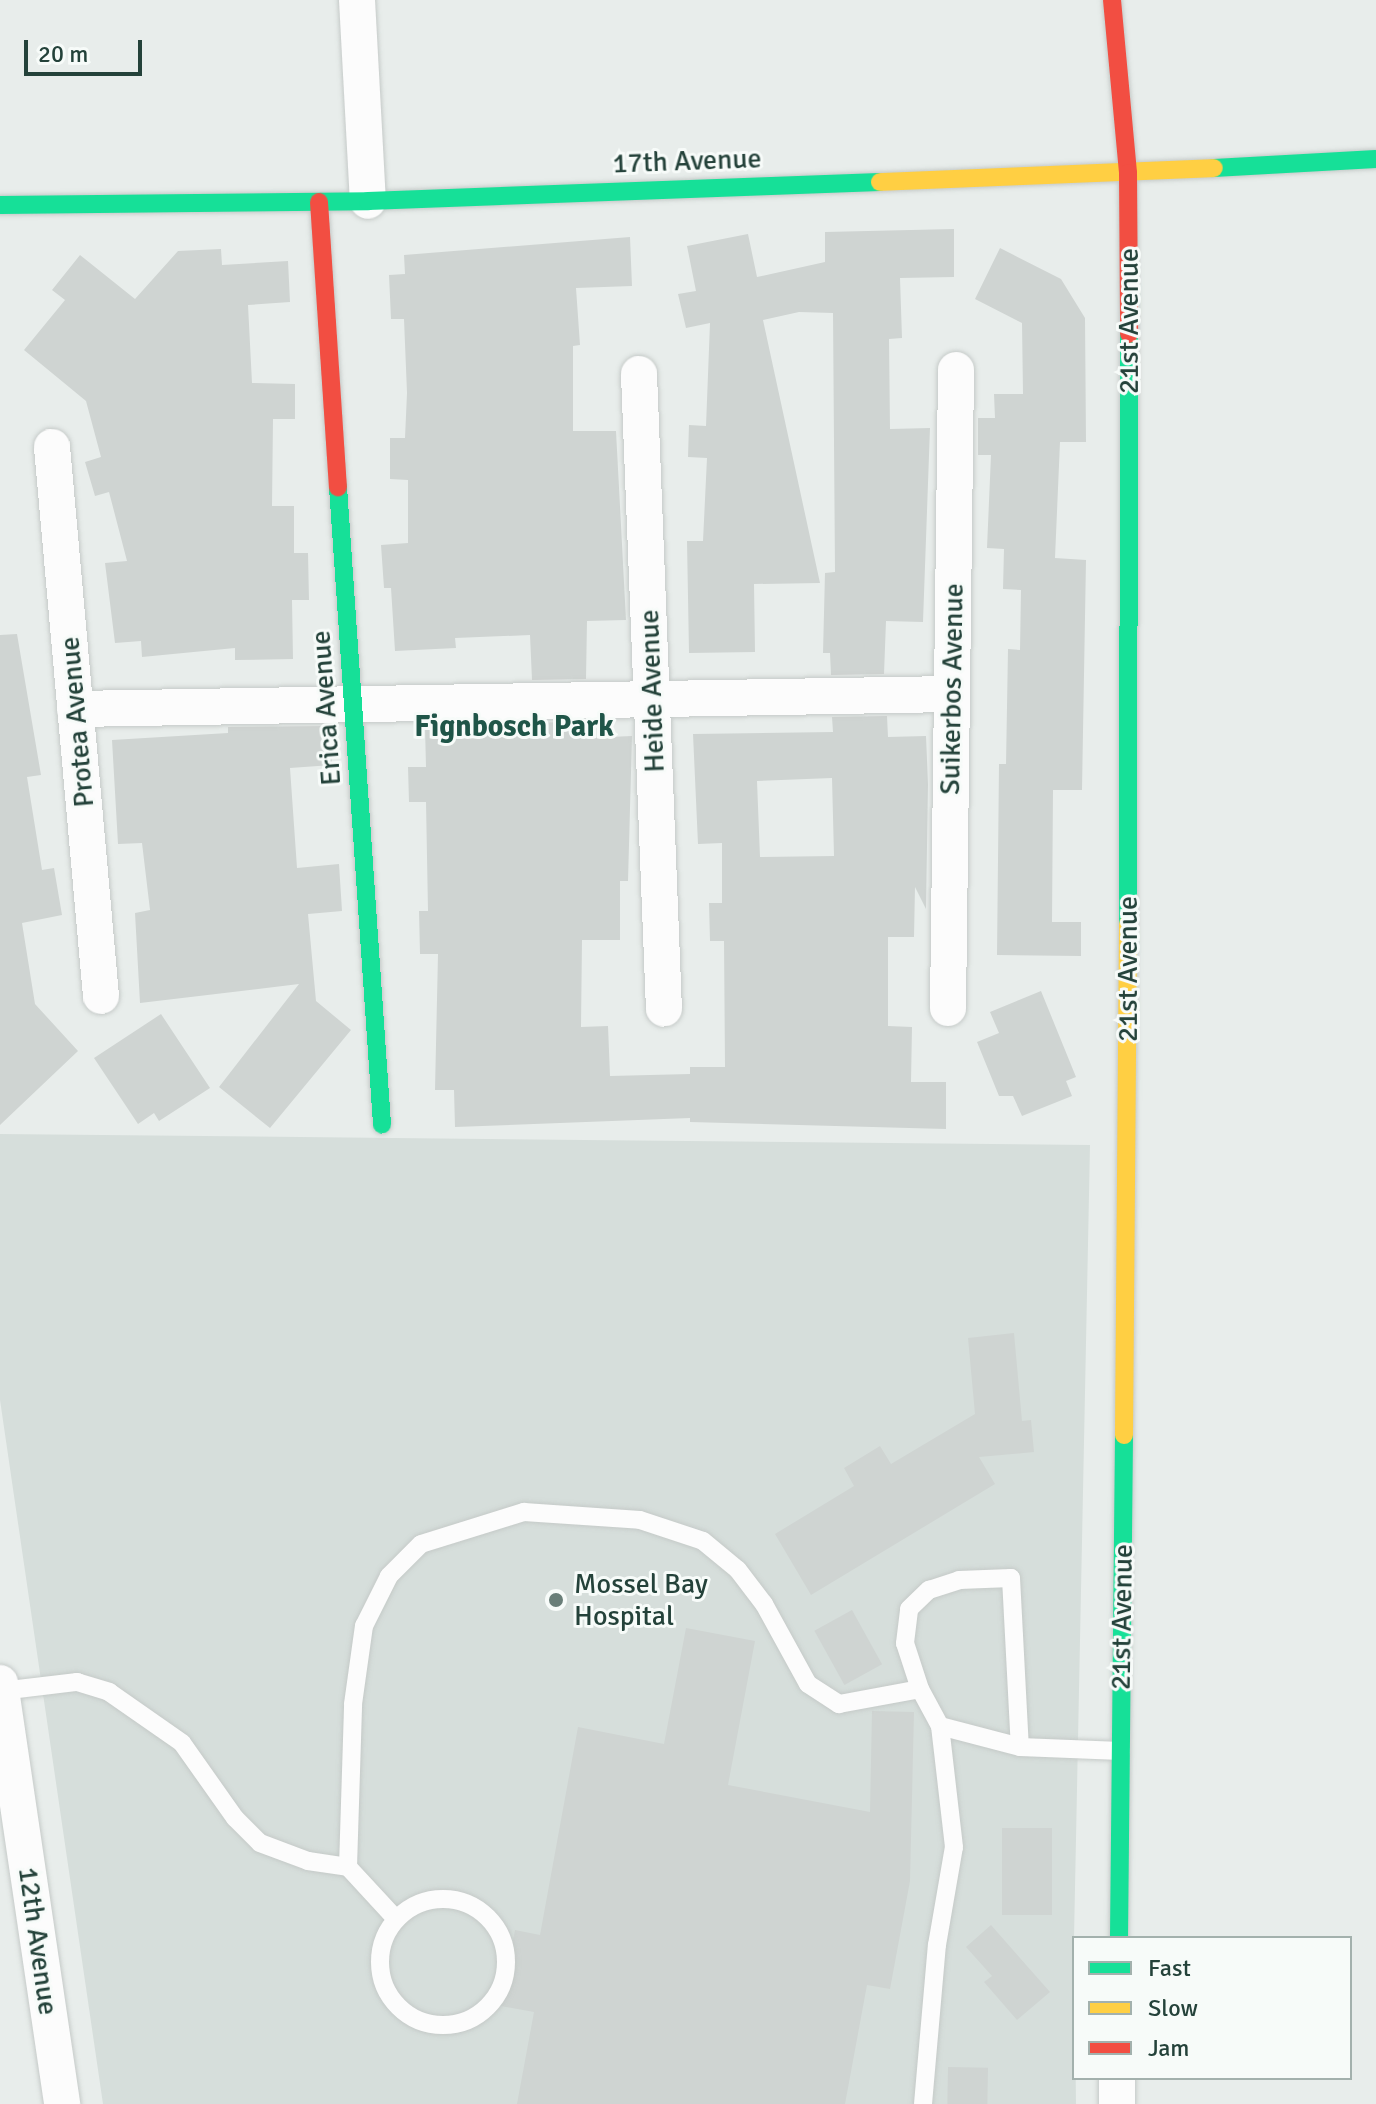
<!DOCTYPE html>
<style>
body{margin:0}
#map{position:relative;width:1376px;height:2104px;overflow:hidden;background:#e8edeb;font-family:Signika,sans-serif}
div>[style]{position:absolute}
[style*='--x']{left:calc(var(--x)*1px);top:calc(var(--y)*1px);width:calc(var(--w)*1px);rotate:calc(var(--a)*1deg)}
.built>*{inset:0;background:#d6dedb}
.building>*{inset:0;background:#cfd4d2;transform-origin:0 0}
.roads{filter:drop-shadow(0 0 2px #c5cac8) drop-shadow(0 0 2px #c5cac8)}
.lane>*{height:18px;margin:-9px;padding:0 9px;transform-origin:9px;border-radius:9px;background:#fcfcfc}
.lane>.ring{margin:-9px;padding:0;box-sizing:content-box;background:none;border:18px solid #fcfcfc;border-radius:50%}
.street>*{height:36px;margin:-18px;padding:0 18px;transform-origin:18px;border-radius:18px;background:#fcfcfc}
.fast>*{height:18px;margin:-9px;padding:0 9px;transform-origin:9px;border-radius:9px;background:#16e098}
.slow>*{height:18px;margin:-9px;padding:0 9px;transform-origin:9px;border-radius:9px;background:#ffcf43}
.jam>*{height:18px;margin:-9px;padding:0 9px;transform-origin:9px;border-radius:9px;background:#f24e42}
.dots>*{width:22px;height:22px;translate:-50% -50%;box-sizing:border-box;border:4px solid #f7fbf9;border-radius:50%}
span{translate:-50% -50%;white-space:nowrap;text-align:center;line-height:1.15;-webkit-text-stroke:6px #f7fbf9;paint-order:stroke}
.street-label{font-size:28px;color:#24423a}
.poi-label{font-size:28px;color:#24423a}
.left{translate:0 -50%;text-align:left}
.neighbourhood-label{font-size:30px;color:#1f5548;font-weight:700}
.legend{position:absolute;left:1072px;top:1936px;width:280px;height:144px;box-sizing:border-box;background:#f7fbf9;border:2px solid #a3b1ad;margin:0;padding:10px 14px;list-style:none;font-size:24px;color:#24423a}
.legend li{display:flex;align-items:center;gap:16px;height:40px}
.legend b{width:40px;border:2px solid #a3b1ad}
.scale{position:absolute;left:24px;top:40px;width:118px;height:36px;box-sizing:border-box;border:4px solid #24423a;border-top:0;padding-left:10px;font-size:24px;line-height:28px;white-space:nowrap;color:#24423a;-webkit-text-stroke:6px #f7fbf9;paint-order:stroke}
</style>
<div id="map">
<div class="built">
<i style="clip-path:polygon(0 1134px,1090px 1145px,1074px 1938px,1076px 2104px,103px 2104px,0 1400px)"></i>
</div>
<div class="building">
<i style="clip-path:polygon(954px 229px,954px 277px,900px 278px,902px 338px,889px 339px,890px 429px,930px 428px,923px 622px,886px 621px,884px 674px,831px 675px,830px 653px,823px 653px,825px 573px,835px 572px,833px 313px,799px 312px,763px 320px,820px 583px,754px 584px,755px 652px,689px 653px,687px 541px,703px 541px,707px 458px,688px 457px,689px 425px,706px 426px,710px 323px,686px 328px,678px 294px,696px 291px,687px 246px,748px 234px,757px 277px,825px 262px,825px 232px)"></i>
<i style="clip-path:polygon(630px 237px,632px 286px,576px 288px,580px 345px,573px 346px,573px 431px,616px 431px,626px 620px,587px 621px,586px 679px,532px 680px,530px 635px,455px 638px,456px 648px,395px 651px,391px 588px,384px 588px,381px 545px,408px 543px,408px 480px,390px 479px,390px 438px,405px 438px,407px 393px,404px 319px,391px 319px,389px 275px,405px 274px,404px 255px)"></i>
<i style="clip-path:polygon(1000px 248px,1061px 279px,1085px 318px,1086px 442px,1060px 442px,1055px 558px,1086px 560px,1082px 790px,1053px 790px,1052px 922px,1081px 922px,1081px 956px,997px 955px,999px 764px,1006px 764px,1008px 649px,1020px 650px,1021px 590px,1003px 589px,1004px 549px,987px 548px,991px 455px,978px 455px,978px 418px,995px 418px,994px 394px,1023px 394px,1022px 323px,975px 299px)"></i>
<i style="clip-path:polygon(221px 249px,222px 265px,288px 261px,290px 302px,248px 305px,252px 383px,295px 384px,295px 419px,273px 419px,272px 506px,294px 506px,294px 553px,308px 553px,309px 600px,292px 600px,293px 659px,235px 660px,235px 648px,142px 657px,141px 641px,115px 643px,105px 563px,127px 561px,109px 492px,95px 496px,85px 462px,101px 457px,86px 401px,24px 350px,65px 300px,52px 290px,80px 255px,135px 299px,178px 251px)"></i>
<i style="clip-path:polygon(17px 634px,41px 775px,27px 777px,42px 870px,54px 868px,62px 915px,22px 923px,35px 1004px,78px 1051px,0 1125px,0 635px)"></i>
<i style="clip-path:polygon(evenodd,887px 716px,888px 737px,926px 736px,928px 784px,926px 909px,915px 887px,914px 937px,888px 937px,888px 1026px,912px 1027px,911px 1082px,946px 1082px,946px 1129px,690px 1122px,690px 1118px,455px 1127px,454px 1090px,435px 1090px,438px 954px,420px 954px,419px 911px,428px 911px,426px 802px,409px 802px,408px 767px,426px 767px,425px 727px,587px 721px,588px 738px,632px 736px,628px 881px,620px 881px,620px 940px,582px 940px,581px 1027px,608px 1026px,610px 1076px,690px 1074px,690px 1067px,725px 1067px,724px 941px,710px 941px,709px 903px,722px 903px,722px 843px,698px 844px,693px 734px,833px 732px,832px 717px,887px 716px,832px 778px,834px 856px,760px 857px,757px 781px,832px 778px)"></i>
<i style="clip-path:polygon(330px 726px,332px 765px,290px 768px,297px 868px,339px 864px,342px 911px,308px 914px,316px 1001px,351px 1030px,270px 1128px,219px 1087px,299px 984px,140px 1003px,135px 913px,150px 910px,142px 843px,118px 844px,112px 740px,228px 733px,228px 727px)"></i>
<i style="clip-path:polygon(1041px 991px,1076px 1077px,1066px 1081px,1072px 1096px,1022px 1116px,1013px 1096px,999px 1096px,977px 1042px,999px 1033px,990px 1012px)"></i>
<i style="clip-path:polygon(161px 1014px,210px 1088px,159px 1121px,154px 1113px,138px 1124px,94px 1058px)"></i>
<i style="clip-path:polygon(1014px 1333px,1022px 1421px,1031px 1420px,1034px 1452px,979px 1457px,995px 1484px,811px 1595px,775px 1534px,854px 1486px,844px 1468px,880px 1446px,891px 1464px,975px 1414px,968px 1338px)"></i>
<i style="left:852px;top:1610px;width:62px;height:43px;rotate:61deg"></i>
<i style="clip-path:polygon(686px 1628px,755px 1641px,728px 1785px,870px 1812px,872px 1711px,914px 1712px,910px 1881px,890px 1989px,867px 1985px,845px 2104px,517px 2104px,534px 2012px,501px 2006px,515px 1930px,540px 1935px,578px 1727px,664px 1744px)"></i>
<i style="left:1002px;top:1828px;width:50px;height:87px"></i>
<i style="clip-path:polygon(991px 1925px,1050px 1992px,1017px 2020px,984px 1982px,992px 1976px,966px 1947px)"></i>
<i style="left:948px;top:2067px;width:40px;height:37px;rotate:1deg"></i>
</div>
<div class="roads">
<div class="lane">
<i style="--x:920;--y:1689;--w:48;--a:-108.1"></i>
<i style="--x:905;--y:1643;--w:34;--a:-83"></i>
<i style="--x:909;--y:1609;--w:28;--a:-44"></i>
<i style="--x:929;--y:1590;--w:32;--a:-18"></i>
<i style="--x:959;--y:1580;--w:52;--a:-2.2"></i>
<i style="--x:1011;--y:1578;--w:169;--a:87"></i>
<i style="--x:1;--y:1691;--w:77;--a:-6.8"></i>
<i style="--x:77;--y:1682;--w:34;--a:17"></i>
<i style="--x:109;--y:1692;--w:89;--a:34.9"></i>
<i style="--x:182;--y:1743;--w:92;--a:54.8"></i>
<i style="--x:235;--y:1818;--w:35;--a:45"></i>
<i style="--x:260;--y:1843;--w:51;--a:20.6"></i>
<i style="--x:308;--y:1861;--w:40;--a:8.5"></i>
<i style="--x:348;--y:1867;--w:71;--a:47.3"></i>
<i style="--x:348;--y:1867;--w:163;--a:-88.2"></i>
<i style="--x:353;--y:1704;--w:79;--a:-82"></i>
<i style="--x:364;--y:1626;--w:56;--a:-63.4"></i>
<i style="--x:389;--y:1576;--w:45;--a:-45"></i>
<i style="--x:421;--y:1544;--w:108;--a:-17.3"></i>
<i style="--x:524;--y:1512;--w:116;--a:3.9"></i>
<i style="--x:640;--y:1520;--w:66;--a:18.4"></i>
<i style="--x:703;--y:1541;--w:45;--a:39.6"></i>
<i style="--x:738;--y:1570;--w:43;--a:52.6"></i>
<i style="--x:764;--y:1604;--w:91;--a:61.2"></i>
<i style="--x:808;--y:1684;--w:37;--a:33"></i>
<i style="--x:839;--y:1704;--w:82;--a:-10.5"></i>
<i style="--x:920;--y:1689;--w:42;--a:61.6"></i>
<i style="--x:940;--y:1726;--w:83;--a:14.7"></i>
<i style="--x:1020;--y:1747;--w:101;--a:2.3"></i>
<i class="ring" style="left:380px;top:1899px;width:108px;height:108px"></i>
<i style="--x:923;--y:2104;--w:160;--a:-85"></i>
<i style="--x:937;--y:1945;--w:99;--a:-80.2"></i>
<i style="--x:954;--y:1847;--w:122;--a:-96.6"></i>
</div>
<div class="street">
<i style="--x:357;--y:0;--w:201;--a:86.9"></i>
<i style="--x:639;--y:374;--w:635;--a:87.75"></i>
<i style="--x:52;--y:447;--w:551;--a:84.9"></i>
<i style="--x:75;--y:709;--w:877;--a:-0.98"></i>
<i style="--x:948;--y:1008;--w:638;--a:-89.28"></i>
<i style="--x:0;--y:1683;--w:426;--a:81.6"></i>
<i style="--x:1117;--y:2104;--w:26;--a:-90"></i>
</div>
<div class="fast">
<i style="--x:1214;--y:168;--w:162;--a:-3.2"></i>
<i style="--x:0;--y:205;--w:368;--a:-0.6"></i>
<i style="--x:368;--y:201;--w:512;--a:-2.13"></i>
<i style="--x:338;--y:487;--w:639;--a:86.05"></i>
<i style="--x:1128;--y:924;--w:590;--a:-89.9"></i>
<i style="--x:1119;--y:1938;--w:503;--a:-89.43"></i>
</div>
<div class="slow">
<i style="--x:880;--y:182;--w:334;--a:-2.4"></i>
<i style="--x:1124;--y:1435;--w:511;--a:-89.55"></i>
</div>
<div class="jam">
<i style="--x:1112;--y:0;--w:174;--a:84.7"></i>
<i style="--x:1128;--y:173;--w:161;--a:89.6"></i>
<i style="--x:319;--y:202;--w:286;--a:86.2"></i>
</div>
</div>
<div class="dots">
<i style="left:556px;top:1600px;background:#697e78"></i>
</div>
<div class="street-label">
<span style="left:687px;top:161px;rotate:-2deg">17th Avenue</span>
<span style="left:1129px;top:321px;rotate:-90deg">21st Avenue</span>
<span style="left:952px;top:689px;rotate:-89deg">Suikerbos Avenue</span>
<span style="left:652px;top:691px;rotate:-92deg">Heide Avenue</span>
<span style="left:326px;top:708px;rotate:-94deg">Erica Avenue</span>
<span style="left:77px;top:722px;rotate:-95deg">Protea Avenue</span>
<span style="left:1128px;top:969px;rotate:-90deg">21st Avenue</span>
<span style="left:1122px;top:1617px;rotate:-89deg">21st Avenue</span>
<span style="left:38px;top:1941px;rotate:82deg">12th Avenue</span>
</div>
<div class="poi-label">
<span class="left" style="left:574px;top:1600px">Mossel Bay<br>Hospital</span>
</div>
<div class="neighbourhood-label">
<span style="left:514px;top:727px">Fignbosch Park</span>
</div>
<ul class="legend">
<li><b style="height:10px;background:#16e098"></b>Fast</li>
<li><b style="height:10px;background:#ffcf43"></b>Slow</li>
<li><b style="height:10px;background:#f24e42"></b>Jam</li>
</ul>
<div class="scale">20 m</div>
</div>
